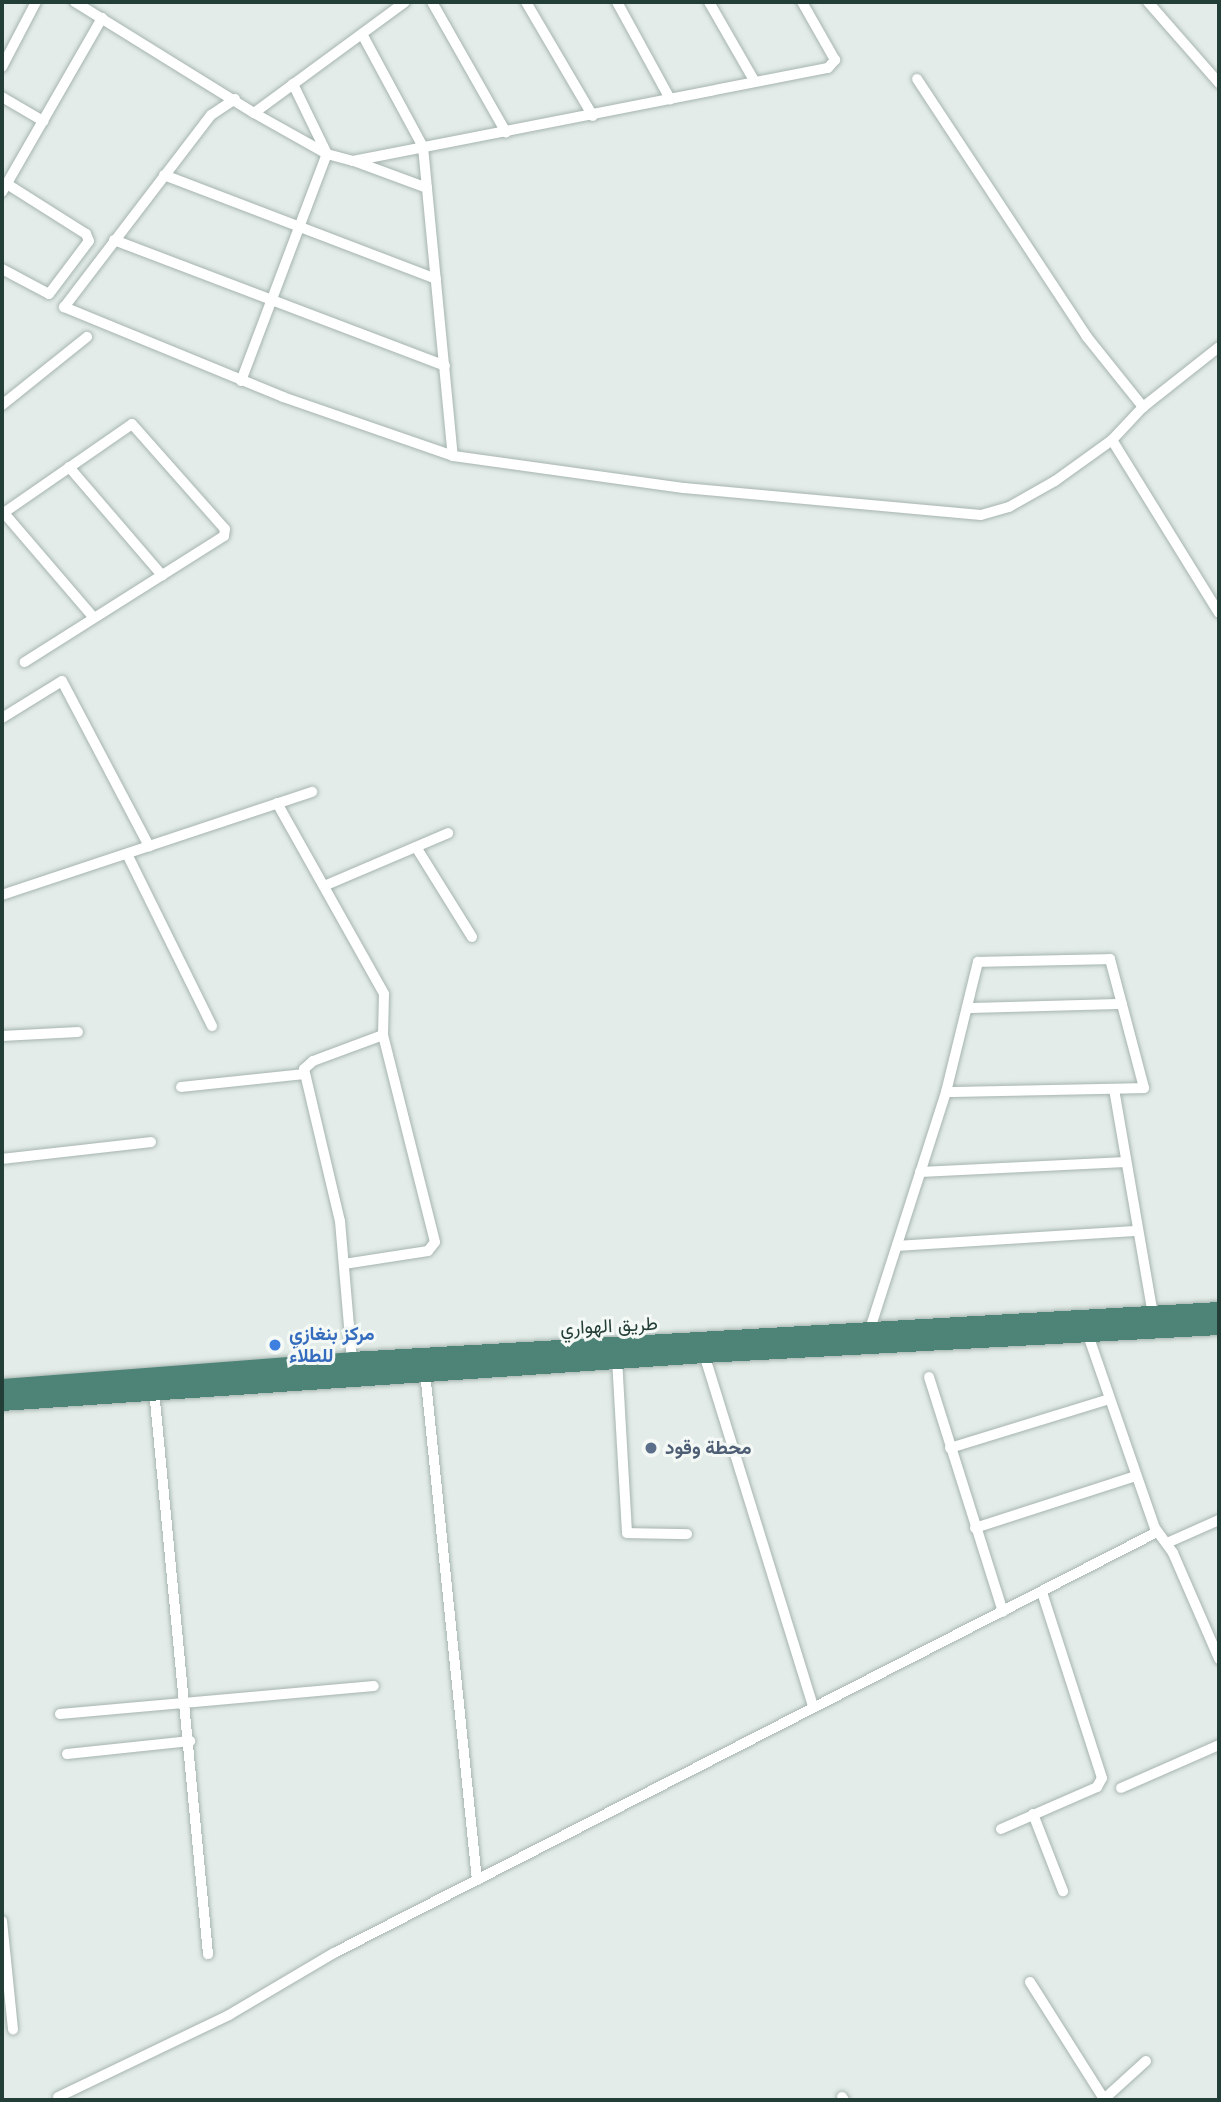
<!DOCTYPE html>
<meta charset="utf-8">
<style>
body{margin:0}
#map{position:relative;width:1221px;height:2102px;overflow:hidden;background:#e3ece8;font-family:Inter,Vazirmatn,sans-serif}
div>[style]{position:absolute}
[style*='--x']{left:calc(var(--x)*1px);top:calc(var(--y)*1px);width:calc(var(--w)*1px);rotate:calc(var(--a)*1deg)}
.roads{filter:drop-shadow(0 0 2px #a6b4af) drop-shadow(0 0 2px #a6b4af)}
.minor>*{height:10px;margin:-5px;padding:0 5px;transform-origin:5px;border-radius:5px;background:#fff}
.trunk>*{height:18px;margin:-9px;padding:0 9px;transform-origin:9px;border-radius:9px;background:#4e8478}
.dots>*{width:19px;height:19px;translate:-50% -50%;box-sizing:border-box;border:4px solid #f4f9f6;border-radius:50%}
span{translate:-50% -50%;white-space:nowrap;text-align:center;line-height:1.15;-webkit-text-stroke:6px #f4f9f6;paint-order:stroke}
.street-label{font-size:19px;color:#233d37}
.shop-label{font-size:19px;color:#366cbe;font-weight:700}
.left{translate:0 -50%;text-align:left}
.service-label{font-size:19px;color:#4e5e75;font-weight:700}
.frame{position:absolute;inset:0;border:4px solid #233d37;pointer-events:none}
</style>
<div id="map">
<div class="roads">
<div class="minor">
<i style="--x:75;--y:2;--w:211;--a:31.8"></i>
<i style="--x:254;--y:113;--w:84;--a:29.3"></i>
<i style="--x:327;--y:154;--w:27;--a:15"></i>
<i style="--x:353;--y:161;--w:484;--a:-11.1"></i>
<i style="--x:828;--y:68;--w:11;--a:-49"></i>
<i style="--x:835;--y:60;--w:67;--a:-119.6"></i>
<i style="--x:432;--y:2;--w:150;--a:60.4"></i>
<i style="--x:526;--y:2;--w:132;--a:59.6"></i>
<i style="--x:617;--y:2;--w:111;--a:61.3"></i>
<i style="--x:709;--y:2;--w:92;--a:60.1"></i>
<i style="--x:1148;--y:2;--w:108;--a:48.8"></i>
<i style="--x:362;--y:34;--w:128;--a:61.6"></i>
<i style="--x:423;--y:147;--w:310;--a:84.5"></i>
<i style="--x:2;--y:67;--w:73;--a:-62.4"></i>
<i style="--x:917;--y:79;--w:309;--a:56.6"></i>
<i style="--x:1087;--y:337;--w:90;--a:51.3"></i>
<i style="--x:2;--y:97;--w:48;--a:30.3"></i>
<i style="--x:235;--y:99;--w:29;--a:146"></i>
<i style="--x:211;--y:115;--w:242;--a:127.4"></i>
<i style="--x:64;--y:307;--w:237;--a:22.3"></i>
<i style="--x:283;--y:397;--w:180;--a:19.1"></i>
<i style="--x:453;--y:456;--w:233;--a:7.9"></i>
<i style="--x:684;--y:488;--w:298;--a:5.2"></i>
<i style="--x:981;--y:515;--w:29;--a:-16"></i>
<i style="--x:1009;--y:507;--w:53;--a:-29.5"></i>
<i style="--x:1055;--y:481;--w:70;--a:-35.7"></i>
<i style="--x:1112;--y:440;--w:45;--a:-46.8"></i>
<i style="--x:1143;--y:407;--w:97;--a:-38.3"></i>
<i style="--x:254;--y:113;--w:187;--a:-36.3"></i>
<i style="--x:354;--y:161;--w:78;--a:20.3"></i>
<i style="--x:164;--y:175;--w:291;--a:20.9"></i>
<i style="--x:2;--y:192;--w:201;--a:-60.1"></i>
<i style="--x:114;--y:240;--w:354;--a:20.8"></i>
<i style="--x:2;--y:269;--w:53;--a:28"></i>
<i style="--x:49;--y:294;--w:66;--a:-53"></i>
<i style="--x:89;--y:241;--w:8;--a:-113"></i>
<i style="--x:86;--y:234;--w:93;--a:-147.7"></i>
<i style="--x:241;--y:381;--w:243;--a:-69.3"></i>
<i style="--x:327;--y:154;--w:78;--a:-115.9"></i>
<i style="--x:2;--y:405;--w:109;--a:-38.7"></i>
<i style="--x:1112;--y:440;--w:203;--a:58.3"></i>
<i style="--x:69;--y:467;--w:143;--a:49.3"></i>
<i style="--x:4;--y:513;--w:138;--a:49.4"></i>
<i style="--x:2;--y:514;--w:158;--a:-34.7"></i>
<i style="--x:132;--y:424;--w:140;--a:48.5"></i>
<i style="--x:225;--y:529;--w:7;--a:98"></i>
<i style="--x:224;--y:536;--w:236;--a:147.7"></i>
<i style="--x:2;--y:718;--w:70;--a:-31.7"></i>
<i style="--x:62;--y:681;--w:187;--a:62.2"></i>
<i style="--x:277;--y:803;--w:219;--a:60.7"></i>
<i style="--x:384;--y:994;--w:41;--a:91.4"></i>
<i style="--x:383;--y:1035;--w:75;--a:159.6"></i>
<i style="--x:313;--y:1061;--w:12;--a:138"></i>
<i style="--x:304;--y:1069;--w:156;--a:76.7"></i>
<i style="--x:340;--y:1221;--w:141;--a:85.1"></i>
<i style="--x:416;--y:847;--w:106;--a:58.1"></i>
<i style="--x:127;--y:854;--w:192;--a:63.7"></i>
<i style="--x:324;--y:886;--w:135;--a:-23.1"></i>
<i style="--x:2;--y:895;--w:327;--a:-18.4"></i>
<i style="--x:967;--y:1008;--w:155;--a:-1.5"></i>
<i style="--x:2;--y:1036;--w:76;--a:-3"></i>
<i style="--x:181;--y:1087;--w:124;--a:-6"></i>
<i style="--x:1114;--y:1089;--w:229;--a:80.2"></i>
<i style="--x:2;--y:1159;--w:150;--a:-6.5"></i>
<i style="--x:920;--y:1172;--w:206;--a:-2.8"></i>
<i style="--x:897;--y:1246;--w:241;--a:-3.6"></i>
<i style="--x:344;--y:1264;--w:85;--a:-8.8"></i>
<i style="--x:428;--y:1251;--w:11;--a:-52"></i>
<i style="--x:435;--y:1242;--w:213;--a:-104.1"></i>
<i style="--x:869;--y:1332;--w:252;--a:-72.2"></i>
<i style="--x:946;--y:1092;--w:134;--a:-76.2"></i>
<i style="--x:978;--y:962;--w:132;--a:-1.3"></i>
<i style="--x:1110;--y:959;--w:133;--a:75.2"></i>
<i style="--x:1144;--y:1088;--w:198;--a:178.8"></i>
<i style="--x:1087;--y:1332;--w:207;--a:70.9"></i>
<i style="--x:1155;--y:1528;--w:31;--a:54"></i>
<i style="--x:1173;--y:1553;--w:116;--a:66.5"></i>
<i style="--x:704;--y:1354;--w:369;--a:72.8"></i>
<i style="--x:617;--y:1359;--w:174;--a:86.7"></i>
<i style="--x:627;--y:1533;--w:60;--a:1"></i>
<i style="--x:425;--y:1372;--w:511;--a:84.16"></i>
<i style="--x:929;--y:1377;--w:246;--a:72.5"></i>
<i style="--x:154;--y:1390;--w:567;--a:84.53"></i>
<i style="--x:950;--y:1448;--w:166;--a:-17.1"></i>
<i style="--x:975;--y:1528;--w:169;--a:-17.9"></i>
<i style="--x:1167;--y:1543;--w:57;--a:-23.9"></i>
<i style="--x:60;--y:1714;--w:315;--a:-5.1"></i>
<i style="--x:67;--y:1754;--w:124;--a:-6"></i>
<i style="--x:1121;--y:1788;--w:107;--a:-23.7"></i>
<i style="--x:1033;--y:1814;--w:83;--a:68.7"></i>
<i style="--x:1001;--y:1829;--w:105;--a:-23.6"></i>
<i style="--x:1097;--y:1787;--w:10;--a:-61"></i>
<i style="--x:1102;--y:1778;--w:195;--a:-107.9"></i>
<i style="--x:2;--y:1921;--w:109;--a:84.2"></i>
<i style="--x:1030;--y:1982;--w:138;--a:57.7"></i>
<i style="--x:58;--y:2097;--w:190;--a:-25.6"></i>
<i style="--x:229;--y:2015;--w:122;--a:-30.6"></i>
<i style="--x:334;--y:1953;--w:924;--a:-27.09"></i>
<i style="--x:842;--y:2097;--w:4;--a:56"></i>
<i style="--x:1103;--y:2100;--w:58;--a:-42.2"></i>
</div>
<div class="trunk">
<i style="--x:2;--y:1388;--w:351;--a:-4.4"></i>
<i style="--x:352;--y:1361;--w:868;--a:-3.3"></i>
<i style="--x:2;--y:1402;--w:704;--a:-3.91"></i>
<i style="--x:704;--y:1354;--w:516;--a:-3.11"></i>
</div>
</div>
<div class="dots">
<i style="left:275px;top:1345px;background:#3f7fe0"></i>
<i style="left:651px;top:1448px;background:#5c6f8a"></i>
</div>
<div class="street-label">
<span style="left:609px;top:1326px;rotate:-3deg">طريق الهواري</span>
</div>
<div class="shop-label">
<span class="left" style="left:289px;top:1345px">مركز بنغازي<br>للطلاء</span>
</div>
<div class="service-label">
<span class="left" style="left:665px;top:1448px">محطة وقود</span>
</div>
<div class="frame"></div>
</div>
